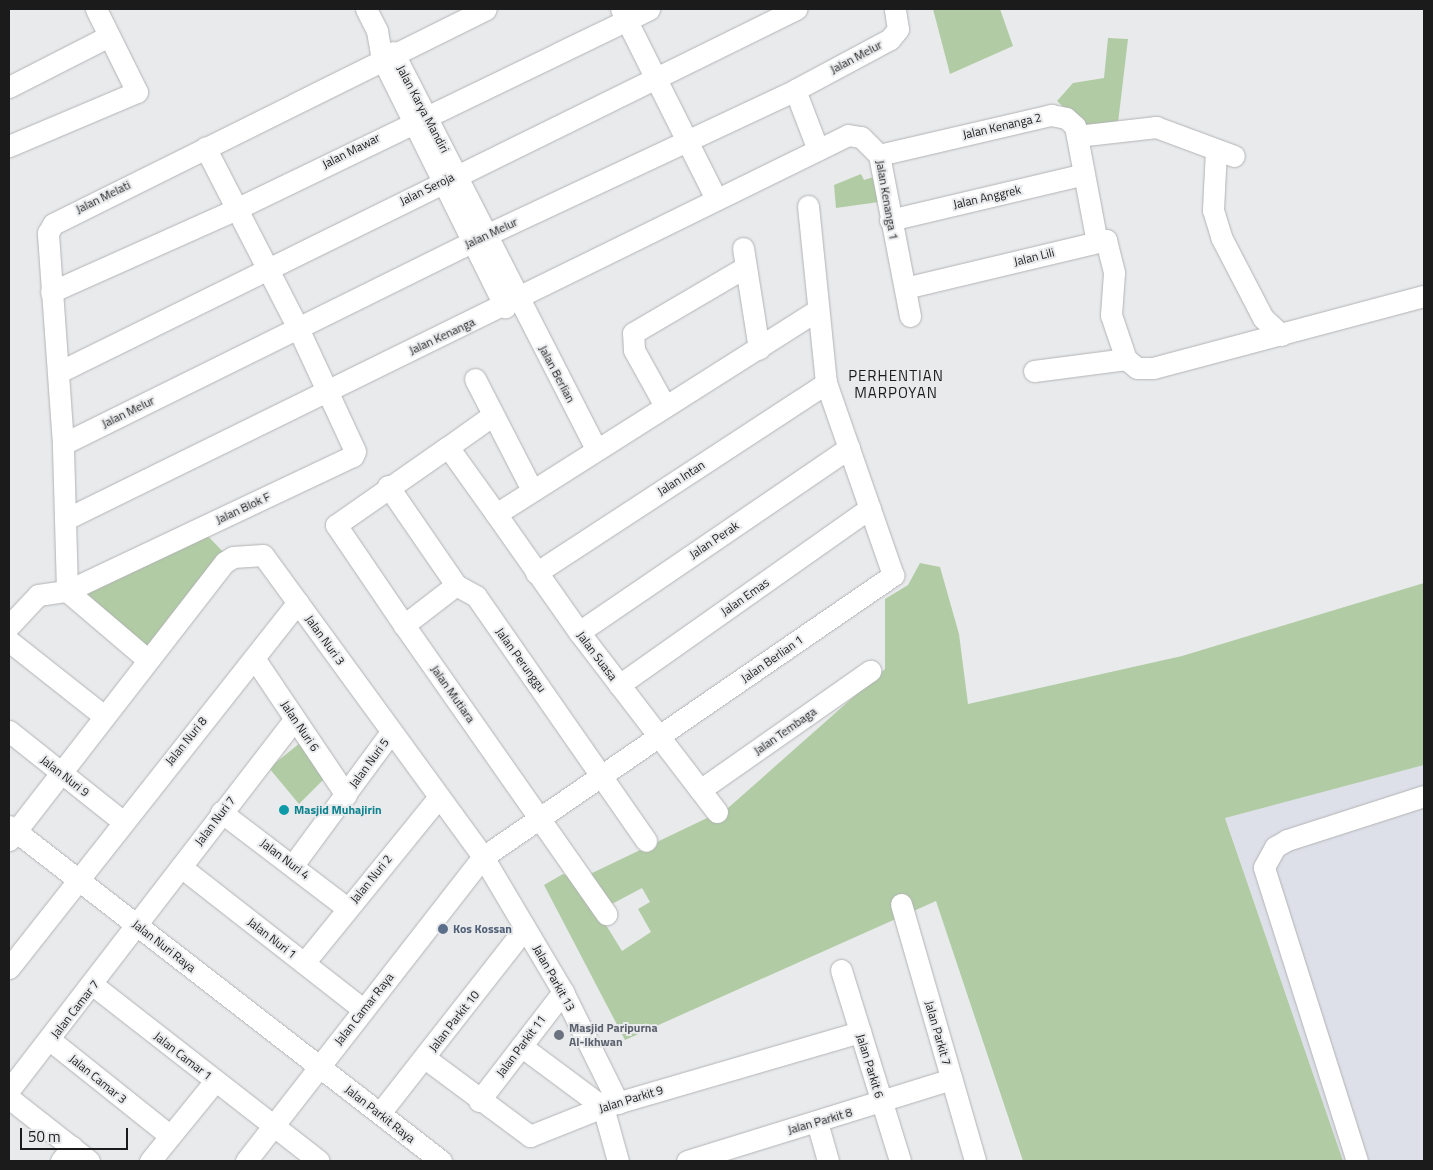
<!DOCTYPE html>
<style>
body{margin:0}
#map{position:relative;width:1433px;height:1170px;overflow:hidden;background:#e9eaec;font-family:"Titillium Web",sans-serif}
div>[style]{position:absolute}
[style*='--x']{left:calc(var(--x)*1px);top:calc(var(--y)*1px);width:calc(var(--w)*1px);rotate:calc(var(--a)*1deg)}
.built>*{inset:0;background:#dee0e9}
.green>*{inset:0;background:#b1cca4}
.roads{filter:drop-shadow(0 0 1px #b2b3b5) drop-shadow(0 0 1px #b2b3b5)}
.minor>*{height:21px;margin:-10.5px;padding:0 10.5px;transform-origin:10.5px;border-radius:10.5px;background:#fff}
.dots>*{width:14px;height:14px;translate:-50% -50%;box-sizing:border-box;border:2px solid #e9eaec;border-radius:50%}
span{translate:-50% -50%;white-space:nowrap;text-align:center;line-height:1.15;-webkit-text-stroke:4px #e9eaec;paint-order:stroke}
.street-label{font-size:12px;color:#1b1b1c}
.culture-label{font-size:12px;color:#0d838f;font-weight:700}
.left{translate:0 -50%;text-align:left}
.service-label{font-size:12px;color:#4e5e75;font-weight:700}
.worship-label{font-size:12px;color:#5b616d;font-weight:700}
.quarter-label{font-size:15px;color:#1b1b1c;letter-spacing:1px}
.frame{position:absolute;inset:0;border:10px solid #1b1b1c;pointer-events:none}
.scale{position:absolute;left:20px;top:1128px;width:108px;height:22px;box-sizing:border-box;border:2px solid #1b1b1c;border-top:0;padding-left:6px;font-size:15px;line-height:18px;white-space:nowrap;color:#1b1b1c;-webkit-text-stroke:4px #e9eaec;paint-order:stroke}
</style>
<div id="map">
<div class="built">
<i style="clip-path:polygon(1424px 765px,1424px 1161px,1343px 1161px,1225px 817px)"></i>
</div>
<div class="green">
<i style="clip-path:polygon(933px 9px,1000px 9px,1013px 46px,950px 74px)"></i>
<i style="clip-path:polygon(1108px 38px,1128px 39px,1118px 123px,1097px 127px,1081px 124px,1057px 101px,1073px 83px,1104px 78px)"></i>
<i style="clip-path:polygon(861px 174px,864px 180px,883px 174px,886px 201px,836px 208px,834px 185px)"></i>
<i style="clip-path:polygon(206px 534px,227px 556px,153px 652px,78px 595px)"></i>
<i style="clip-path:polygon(920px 563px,940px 567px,959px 634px,968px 704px,1182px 656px,1424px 583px,1424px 765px,1225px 818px,1343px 1161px,1023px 1161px,936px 901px,625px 1040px,544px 885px,563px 874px,579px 881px,622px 951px,651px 932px,638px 909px,650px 902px,642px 888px,610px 905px,590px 874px,728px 808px,885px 669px,885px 599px,908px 585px)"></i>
<i style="clip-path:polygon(300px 743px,325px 778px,299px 804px,269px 768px)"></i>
</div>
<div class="roads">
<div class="minor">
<i style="--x:366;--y:9;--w:25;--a:63"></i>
<i style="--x:377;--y:31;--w:27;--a:80"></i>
<i style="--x:382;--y:58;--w:278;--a:63.7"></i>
<i style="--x:621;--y:9;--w:212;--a:63.4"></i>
<i style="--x:393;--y:52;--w:445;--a:62.9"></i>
<i style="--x:9;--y:87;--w:112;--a:-27"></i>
<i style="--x:795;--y:90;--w:64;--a:69"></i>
<i style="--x:1077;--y:136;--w:80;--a:-6.5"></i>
<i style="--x:1156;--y:127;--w:83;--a:20.4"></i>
<i style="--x:9;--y:146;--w:139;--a:-22.9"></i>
<i style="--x:137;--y:92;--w:93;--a:-116.3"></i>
<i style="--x:1216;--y:150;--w:60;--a:92.9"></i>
<i style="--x:1213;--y:210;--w:28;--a:73"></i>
<i style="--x:1221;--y:237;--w:91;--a:62.6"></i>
<i style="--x:1263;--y:318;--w:25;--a:43"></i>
<i style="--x:879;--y:155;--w:177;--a:-13.1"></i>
<i style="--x:1051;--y:115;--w:15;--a:11"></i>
<i style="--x:1066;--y:118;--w:12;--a:42"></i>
<i style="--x:1075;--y:126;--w:118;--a:79.3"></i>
<i style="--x:890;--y:220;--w:199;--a:-13.3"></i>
<i style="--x:743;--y:248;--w:102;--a:81"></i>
<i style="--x:905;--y:288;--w:207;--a:-13.4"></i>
<i style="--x:1106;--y:240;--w:34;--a:76"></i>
<i style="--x:1114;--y:273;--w:42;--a:94.1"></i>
<i style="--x:1111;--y:315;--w:46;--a:71.2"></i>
<i style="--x:1126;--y:359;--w:14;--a:39"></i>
<i style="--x:1137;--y:368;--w:16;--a:0"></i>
<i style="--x:1153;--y:368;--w:280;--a:-14.9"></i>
<i style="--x:51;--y:292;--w:201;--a:-24.1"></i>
<i style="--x:234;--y:210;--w:461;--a:-25.8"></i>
<i style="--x:1034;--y:371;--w:93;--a:-7.4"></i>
<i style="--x:59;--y:372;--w:822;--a:-26.22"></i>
<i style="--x:475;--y:379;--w:125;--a:62.8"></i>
<i style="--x:665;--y:406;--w:64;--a:-119"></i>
<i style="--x:634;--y:350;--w:17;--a:-93"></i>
<i style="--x:633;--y:333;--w:129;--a:-30.4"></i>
<i style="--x:63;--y:444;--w:455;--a:-26.3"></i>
<i style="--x:471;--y:242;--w:358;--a:-25.1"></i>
<i style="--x:795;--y:90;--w:108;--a:-28.2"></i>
<i style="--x:890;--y:39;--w:13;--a:-51"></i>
<i style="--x:898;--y:29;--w:20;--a:-99"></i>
<i style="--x:448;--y:447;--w:55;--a:-35.4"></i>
<i style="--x:388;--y:486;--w:120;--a:55.5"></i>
<i style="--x:456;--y:585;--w:23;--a:29"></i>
<i style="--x:476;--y:596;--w:298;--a:55.2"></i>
<i style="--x:66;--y:519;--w:871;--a:-26.15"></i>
<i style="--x:848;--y:135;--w:13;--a:9"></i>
<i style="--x:861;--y:137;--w:25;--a:45"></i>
<i style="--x:879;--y:155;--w:164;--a:79.1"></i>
<i style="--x:536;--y:573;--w:347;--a:-33.2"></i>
<i style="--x:456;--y:585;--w:66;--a:142.4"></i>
<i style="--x:404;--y:625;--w:353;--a:55"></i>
<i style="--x:67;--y:591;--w:147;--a:-91.6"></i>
<i style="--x:63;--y:444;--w:212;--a:-94.1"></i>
<i style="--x:48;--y:233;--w:10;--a:-61"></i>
<i style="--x:53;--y:224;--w:483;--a:-26.4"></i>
<i style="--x:67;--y:591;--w:106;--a:40.4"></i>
<i style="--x:404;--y:625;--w:121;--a:-124.2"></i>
<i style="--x:336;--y:525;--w:136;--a:-34.9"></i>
<i style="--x:448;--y:447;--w:82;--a:54.4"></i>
<i style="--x:9;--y:626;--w:42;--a:-46.9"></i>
<i style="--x:38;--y:595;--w:29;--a:-8"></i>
<i style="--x:67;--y:591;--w:316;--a:-25.3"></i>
<i style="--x:353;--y:456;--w:5;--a:-68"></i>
<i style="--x:355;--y:451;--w:136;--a:-114.9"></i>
<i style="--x:298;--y:328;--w:203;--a:-117.2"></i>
<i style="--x:579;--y:632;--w:327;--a:-34.3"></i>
<i style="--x:9;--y:641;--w:121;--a:38.3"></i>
<i style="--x:254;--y:658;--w:165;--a:56.1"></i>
<i style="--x:619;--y:685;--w:307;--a:-35.2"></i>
<i style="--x:9;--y:731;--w:144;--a:38.5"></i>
<i style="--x:700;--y:790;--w:208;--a:-35"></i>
<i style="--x:221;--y:812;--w:158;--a:37.3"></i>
<i style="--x:717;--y:812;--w:227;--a:-127.5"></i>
<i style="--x:579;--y:632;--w:144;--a:-125.1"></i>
<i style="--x:496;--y:514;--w:379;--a:-32.4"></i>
<i style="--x:9;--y:826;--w:547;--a:37.79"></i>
<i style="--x:9;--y:840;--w:352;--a:-52.2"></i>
<i style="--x:225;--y:562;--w:9;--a:-32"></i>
<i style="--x:233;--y:557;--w:30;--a:-4"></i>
<i style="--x:263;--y:555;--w:374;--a:53.9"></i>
<i style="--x:483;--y:857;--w:157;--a:59.3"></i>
<i style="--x:563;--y:992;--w:124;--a:63.6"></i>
<i style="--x:293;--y:865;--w:165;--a:-53.6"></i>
<i style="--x:181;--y:867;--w:231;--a:38"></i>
<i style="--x:901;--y:904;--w:267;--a:73.9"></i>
<i style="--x:304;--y:963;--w:214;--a:-50.9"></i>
<i style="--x:9;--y:968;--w:466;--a:-51.7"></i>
<i style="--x:841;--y:970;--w:200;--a:72.8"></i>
<i style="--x:93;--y:985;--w:286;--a:37.9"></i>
<i style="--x:50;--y:1040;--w:152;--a:38.6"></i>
<i style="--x:521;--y:1046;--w:102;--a:36.6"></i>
<i style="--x:603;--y:1107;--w:56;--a:74.5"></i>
<i style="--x:425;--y:1058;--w:131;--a:36.6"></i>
<i style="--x:530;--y:1136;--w:79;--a:-21.7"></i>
<i style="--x:603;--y:1107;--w:268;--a:-16.3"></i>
<i style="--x:9;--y:1090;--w:468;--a:-52.4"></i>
<i style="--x:9;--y:1098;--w:102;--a:38.2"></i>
<i style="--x:479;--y:1101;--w:138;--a:-52.4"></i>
<i style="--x:380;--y:1113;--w:235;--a:-51.9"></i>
<i style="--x:817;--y:1122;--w:41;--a:74.2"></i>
<i style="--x:61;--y:1161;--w:18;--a:-52"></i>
<i style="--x:150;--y:1161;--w:103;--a:-50.9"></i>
<i style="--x:246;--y:1161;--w:385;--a:-52.1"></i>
<i style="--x:483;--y:857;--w:498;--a:-34.5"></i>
<i style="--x:893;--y:575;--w:203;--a:-109.2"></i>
<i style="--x:826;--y:383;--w:178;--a:-95.8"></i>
<i style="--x:687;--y:1161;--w:277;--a:-17.2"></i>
<i style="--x:1357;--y:1161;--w:308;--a:-107.6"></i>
<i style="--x:1264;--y:867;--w:23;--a:-61"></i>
<i style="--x:1275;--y:847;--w:14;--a:-30"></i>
<i style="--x:1287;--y:840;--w:144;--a:-17.8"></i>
</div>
</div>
<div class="dots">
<i style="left:284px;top:810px;background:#0f9aa8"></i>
<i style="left:443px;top:929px;background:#5c6f8a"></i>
<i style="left:559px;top:1035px;background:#6b7280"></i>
</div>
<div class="street-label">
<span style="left:856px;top:57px;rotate:-28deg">Jalan Melur</span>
<span style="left:423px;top:109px;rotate:62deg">Jalan Karya Mandiri</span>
<span style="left:1002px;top:126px;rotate:-13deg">Jalan Kenanga 2</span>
<span style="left:351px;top:151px;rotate:-27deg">Jalan Mawar</span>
<span style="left:427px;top:189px;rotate:-26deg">Jalan Seroja</span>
<span style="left:103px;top:197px;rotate:-26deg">Jalan Melati</span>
<span style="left:987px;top:197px;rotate:-13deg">Jalan Anggrek</span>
<span style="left:887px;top:200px;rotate:80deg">Jalan Kenanga 1</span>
<span style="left:491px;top:233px;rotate:-25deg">Jalan Melur</span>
<span style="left:1034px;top:257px;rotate:-14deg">Jalan Lili</span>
<span style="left:442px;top:336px;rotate:-25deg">Jalan Kenanga</span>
<span style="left:557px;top:374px;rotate:62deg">Jalan Berlian</span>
<span style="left:128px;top:412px;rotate:-26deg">Jalan Melur</span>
<span style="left:681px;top:478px;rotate:-33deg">Jalan Intan</span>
<span style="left:243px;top:508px;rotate:-25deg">Jalan Blok F</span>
<span style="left:714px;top:540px;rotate:-34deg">Jalan Perak</span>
<span style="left:745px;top:597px;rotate:-35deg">Jalan Emas</span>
<span style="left:325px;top:640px;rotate:54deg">Jalan Nuri 3</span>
<span style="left:597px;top:656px;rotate:53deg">Jalan Suasa</span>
<span style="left:772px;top:659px;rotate:-35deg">Jalan Berlian 1</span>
<span style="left:521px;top:660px;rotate:54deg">Jalan Perunggu</span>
<span style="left:453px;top:694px;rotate:55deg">Jalan Mutiara</span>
<span style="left:300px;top:726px;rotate:56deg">Jalan Nuri 6</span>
<span style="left:785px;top:731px;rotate:-35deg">Jalan Tembaga</span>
<span style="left:186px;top:741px;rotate:-51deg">Jalan Nuri 8</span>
<span style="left:369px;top:763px;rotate:-54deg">Jalan Nuri 5</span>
<span style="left:65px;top:776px;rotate:38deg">Jalan Nuri 9</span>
<span style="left:215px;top:821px;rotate:-53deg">Jalan Nuri 7</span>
<span style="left:285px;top:859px;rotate:37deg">Jalan Nuri 4</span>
<span style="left:371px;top:879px;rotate:-51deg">Jalan Nuri 2</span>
<span style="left:272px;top:938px;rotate:38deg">Jalan Nuri 1</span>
<span style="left:164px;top:946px;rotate:38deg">Jalan Nuri Raya</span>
<span style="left:554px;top:978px;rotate:61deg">Jalan Parkit 13</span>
<span style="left:75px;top:1009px;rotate:-52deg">Jalan Camar 7</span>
<span style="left:364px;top:1009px;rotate:-52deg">Jalan Camar Raya</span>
<span style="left:454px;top:1021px;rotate:-52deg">Jalan Parkit 10</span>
<span style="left:938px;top:1033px;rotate:74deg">Jalan Parkit 7</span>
<span style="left:521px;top:1046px;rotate:-53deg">Jalan Parkit 11</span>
<span style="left:183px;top:1056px;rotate:38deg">Jalan Camar 1</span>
<span style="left:870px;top:1066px;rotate:73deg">Jalan Parkit 6</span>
<span style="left:98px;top:1079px;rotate:39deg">Jalan Camar 3</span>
<span style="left:631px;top:1099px;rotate:-17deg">Jalan Parkit 9</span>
<span style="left:380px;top:1114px;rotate:38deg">Jalan Parkit Raya</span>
<span style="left:820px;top:1121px;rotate:-16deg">Jalan Parkit 8</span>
</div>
<div class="culture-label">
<span class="left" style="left:294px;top:810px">Masjid Muhajirin</span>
</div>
<div class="service-label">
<span class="left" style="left:453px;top:929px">Kos Kossan</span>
</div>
<div class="worship-label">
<span class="left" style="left:569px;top:1035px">Masjid Paripurna<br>Al-Ikhwan</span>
</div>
<div class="quarter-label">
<span style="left:896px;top:384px">PERHENTIAN<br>MARPOYAN</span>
</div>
<div class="frame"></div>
<div class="scale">50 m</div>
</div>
